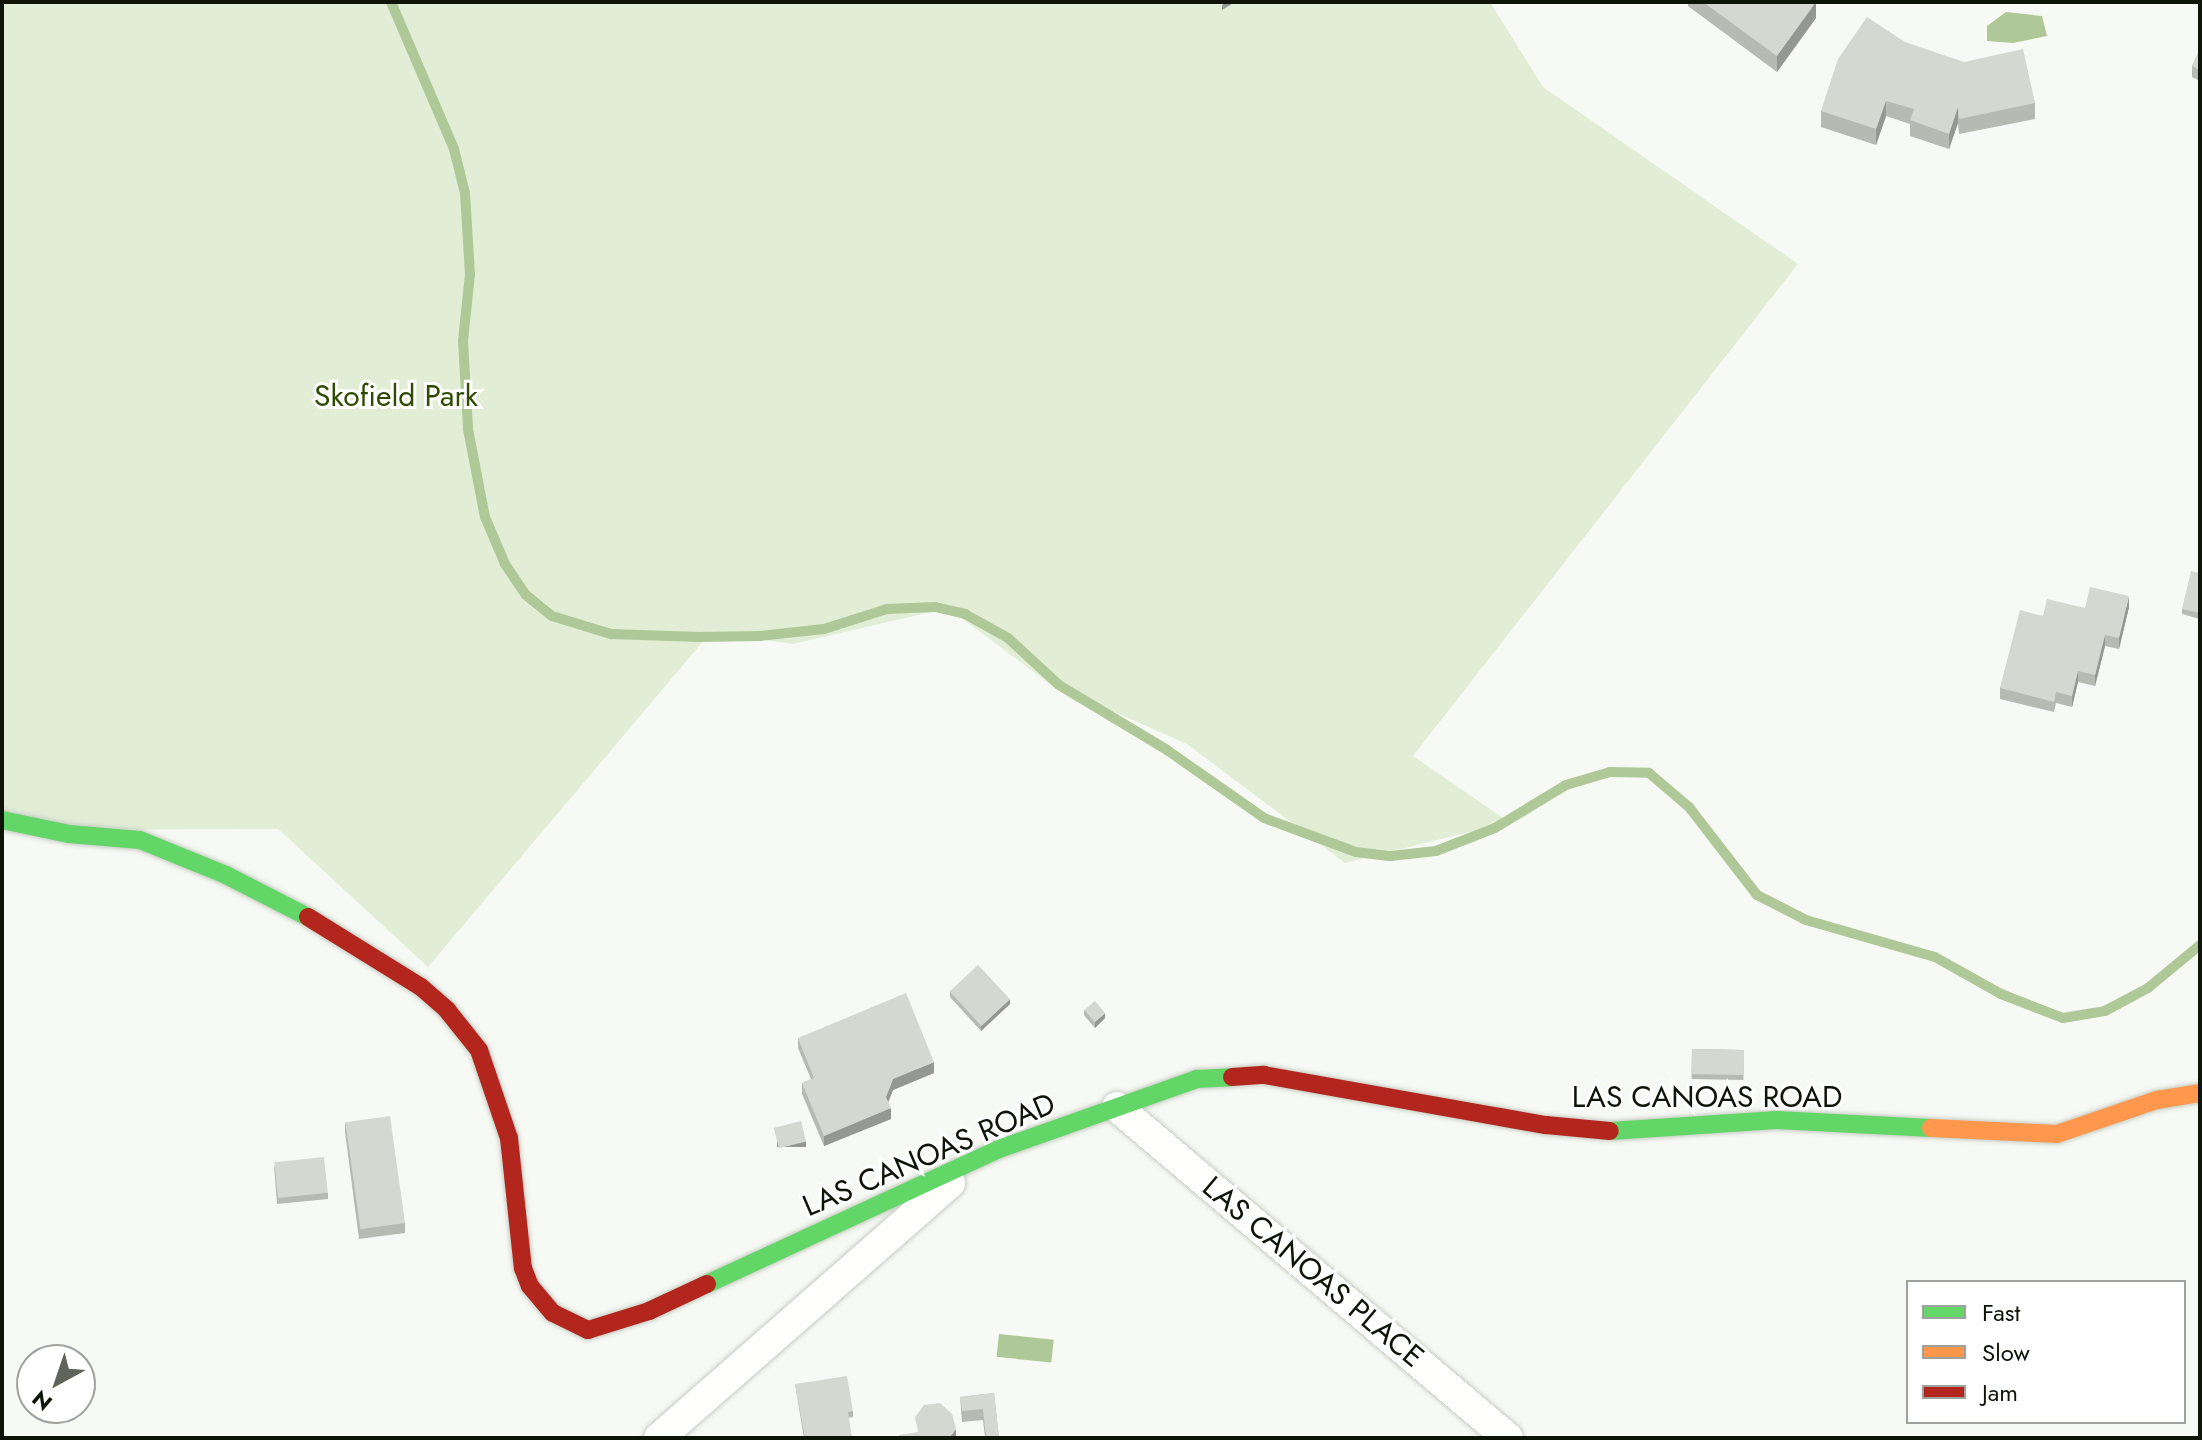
<!DOCTYPE html>
<style>
body{margin:0}
#map{position:relative;width:2202px;height:1440px;overflow:hidden;background:#f7faf4;font-family:Jost,sans-serif}
div>[style]{position:absolute}
[style*='--x']{left:calc(var(--x)*1px);top:calc(var(--y)*1px);width:calc(var(--w)*1px);rotate:calc(var(--a)*1deg)}
.green>*{inset:0;background:#e1eed5}
.water>*{inset:0;background:#afc898;transform-origin:0 0}
.stream>*{height:10px;margin:-5px;padding:0 5px;transform-origin:5px;border-radius:5px;background:#afc898}
.roads{filter:drop-shadow(0 0 2px #c7ccc3) drop-shadow(0 0 2px #c7ccc3)}
.street>*{height:30px;margin:-15px;padding:0 15px;transform-origin:15px;border-radius:15px;background:#fefefd}
.fast>*{height:18px;margin:-9px;padding:0 9px;transform-origin:9px;border-radius:9px;background:#63d668}
.slow>*{height:18px;margin:-9px;padding:0 9px;transform-origin:9px;border-radius:9px;background:#ff974d}
.jam>*{height:18px;margin:-9px;padding:0 9px;transform-origin:9px;border-radius:9px;background:#b3261e}
.wall>*{inset:0;background:#b6bab3;transform-origin:0 0}
.shaded-wall>*{inset:0;background:#949792;transform-origin:0 0}
.building>*{inset:0;background:#d4d8d0;transform-origin:0 0}
span{translate:-50% -50%;white-space:nowrap;text-align:center;line-height:1.15;-webkit-text-stroke:6px #fff;paint-order:stroke}
.park-label{font-size:30px;color:#2e4b01}
.street-label{font-size:30px;color:#0e1408}
.frame{position:absolute;inset:0;border:4px solid #0e1408;pointer-events:none}
.legend{position:absolute;left:1906px;top:1280px;width:280px;height:144px;box-sizing:border-box;background:#fff;border:2px solid #9fa19c;margin:0;padding:10px 14px;list-style:none;font-size:24px;color:#0e1408}
.legend li{display:flex;align-items:center;gap:16px;height:40px}
.legend b{width:40px;border:2px solid #9fa19c}
.north{position:absolute;left:16px;top:1344px;width:80px;height:80px;box-sizing:border-box;background:#fff;border:2px solid #9fa19c;border-radius:50%;rotate:220deg;font-size:22px;font-weight:700;line-height:32px;text-align:center;color:#0e1408}
.north::after{content:'';display:block;margin:auto;width:28px;height:36px;background:#60645b;clip-path:polygon(50% 0,100% 100%,50% 72%,0 100%)}
</style>
<div id="map">
<div class="green">
<i style="clip-path:polygon(2px 2px,1490px 2px,1543px 87px,1798px 264px,1413px 756px,1509px 822px,1345px 863px,1187px 744px,1047px 682px,948px 608px,793px 644px,711px 632px,428px 967px,278px 829px,11px 830px,2px 814px)"></i>
</div>
<div class="water">
<i style="clip-path:polygon(2006px 12px,2042px 16px,2047px 36px,2013px 43px,1987px 41px,1987px 26px)"></i>
<i style="left:999px;top:1334px;width:55px;height:23px;rotate:6deg"></i>
</div>
<div class="stream">
<i style="--x:391;--y:2;--w:160;--a:66.8"></i>
<i style="--x:454;--y:149;--w:45;--a:76"></i>
<i style="--x:465;--y:193;--w:81;--a:86.5"></i>
<i style="--x:470;--y:274;--w:67;--a:96"></i>
<i style="--x:463;--y:341;--w:88;--a:86.7"></i>
<i style="--x:468;--y:429;--w:90;--a:79.1"></i>
<i style="--x:485;--y:517;--w:51;--a:66.9"></i>
<i style="--x:505;--y:564;--w:37;--a:56"></i>
<i style="--x:526;--y:595;--w:33;--a:39"></i>
<i style="--x:552;--y:616;--w:62;--a:17"></i>
<i style="--x:611;--y:634;--w:88;--a:2"></i>
<i style="--x:699;--y:637;--w:61;--a:-0.9"></i>
<i style="--x:760;--y:636;--w:64;--a:-6.2"></i>
<i style="--x:824;--y:629;--w:66;--a:-17.6"></i>
<i style="--x:887;--y:609;--w:48;--a:-2.4"></i>
<i style="--x:935;--y:607;--w:31;--a:13"></i>
<i style="--x:965;--y:614;--w:49;--a:29.2"></i>
<i style="--x:1008;--y:638;--w:69;--a:42.7"></i>
<i style="--x:1059;--y:685;--w:126;--a:31"></i>
<i style="--x:1167;--y:750;--w:118;--a:35"></i>
<i style="--x:1264;--y:818;--w:98;--a:20.3"></i>
<i style="--x:1356;--y:852;--w:35;--a:7"></i>
<i style="--x:1391;--y:856;--w:45;--a:-6.3"></i>
<i style="--x:1436;--y:851;--w:63;--a:-21.3"></i>
<i style="--x:1495;--y:828;--w:83;--a:-31.2"></i>
<i style="--x:1566;--y:785;--w:46;--a:-16.5"></i>
<i style="--x:1610;--y:772;--w:39;--a:1"></i>
<i style="--x:1649;--y:773;--w:52;--a:40.4"></i>
<i style="--x:1689;--y:807;--w:111;--a:52.3"></i>
<i style="--x:1757;--y:895;--w:55;--a:27"></i>
<i style="--x:1806;--y:920;--w:134;--a:16"></i>
<i style="--x:1935;--y:957;--w:76;--a:29.3"></i>
<i style="--x:2001;--y:994;--w:66;--a:21.2"></i>
<i style="--x:2063;--y:1018;--w:43;--a:-9.5"></i>
<i style="--x:2105;--y:1011;--w:49;--a:-28.1"></i>
<i style="--x:2148;--y:988;--w:67;--a:-39.6"></i>
</div>
<div class="roads">
<div class="street">
<i style="--x:1117;--y:1107;--w:512;--a:40.25"></i>
<i style="--x:659;--y:1438;--w:387;--a:-41.2"></i>
</div>
<div class="fast">
<i style="--x:2;--y:820;--w:68;--a:11.8"></i>
<i style="--x:69;--y:834;--w:71;--a:4.8"></i>
<i style="--x:140;--y:840;--w:93;--a:22.1"></i>
<i style="--x:226;--y:875;--w:92;--a:27.1"></i>
<i style="--x:1610;--y:1131;--w:167;--a:-3.8"></i>
<i style="--x:1777;--y:1120;--w:154;--a:3"></i>
<i style="--x:707;--y:1284;--w:322;--a:-24.8"></i>
<i style="--x:999;--y:1149;--w:210;--a:-19.5"></i>
<i style="--x:1197;--y:1079;--w:35;--a:-3"></i>
</div>
<div class="slow">
<i style="--x:1931;--y:1128;--w:126;--a:2.7"></i>
<i style="--x:2057;--y:1134;--w:106;--a:-18.8"></i>
<i style="--x:2157;--y:1100;--w:44;--a:-9.2"></i>
</div>
<div class="jam">
<i style="--x:308;--y:917;--w:133;--a:31.8"></i>
<i style="--x:421;--y:987;--w:35;--a:41"></i>
<i style="--x:447;--y:1010;--w:51;--a:51.3"></i>
<i style="--x:479;--y:1050;--w:93;--a:71.2"></i>
<i style="--x:509;--y:1138;--w:131;--a:83.9"></i>
<i style="--x:523;--y:1268;--w:19;--a:69"></i>
<i style="--x:530;--y:1286;--w:35;--a:50"></i>
<i style="--x:553;--y:1313;--w:39;--a:26"></i>
<i style="--x:588;--y:1330;--w:64;--a:-17.3"></i>
<i style="--x:649;--y:1311;--w:64;--a:-25"></i>
<i style="--x:1232;--y:1077;--w:32;--a:-4"></i>
<i style="--x:1264;--y:1075;--w:286;--a:10.1"></i>
<i style="--x:1546;--y:1125;--w:64;--a:5.4"></i>
</div>
</div>
<div class="wall">
<i style="clip-path:polygon(1688px 2px,1816px 2px,1816px 18px,1777px 72px,1688px 6px)"></i>
<i style="clip-path:polygon(1905px 42px,2035px 103px,2035px 119px,1959px 134px,1958px 123px,1949px 149px,1910px 136px,1910px 124px,1886px 116px,1876px 145px,1821px 127px,1821px 111px)"></i>
<i style="clip-path:polygon(2200px 49px,2200px 81px,2192px 77px,2192px 66px)"></i>
<i style="clip-path:polygon(2200px 573px,2200px 619px,2182px 614px,2182px 609px)"></i>
<i style="clip-path:polygon(2129px 607px,2119px 649px,2105px 646px,2095px 686px,2078px 682px,2072px 707px,2056px 703px,2054px 712px,2000px 699px,2000px 688px,2043px 616px,2085px 608px)"></i>
<i style="clip-path:polygon(950px 992px,1010px 1004px,981px 1031px,950px 997px)"></i>
<i style="clip-path:polygon(1084px 1010px,1105px 1018px,1095px 1028px,1084px 1015px)"></i>
<i style="clip-path:polygon(798px 1038px,934px 1073px,893px 1090px,888px 1102px,891px 1119px,824px 1146px,802px 1094px,802px 1083px,811px 1079px,798px 1048px)"></i>
<i style="left:1692px;top:1049px;width:52px;height:30px;rotate:1deg"></i>
<i style="clip-path:polygon(345px 1122px,405px 1223px,405px 1233px,359px 1239px,345px 1132px)"></i>
<i style="clip-path:polygon(274px 1166px,328px 1193px,328px 1199px,277px 1204px)"></i>
<i style="clip-path:polygon(795px 1384px,853px 1411px,853px 1417px,848px 1418px,852px 1438px,804px 1438px)"></i>
<i style="clip-path:polygon(994px 1393px,999px 1438px,985px 1438px,983px 1420px,962px 1422px,960px 1397px)"></i>
</div>
<div class="shaded-wall">
<i style="clip-path:polygon(1227px 2px,1235px 2px,1222px 10px,1222px 5px)"></i>
<i style="clip-path:polygon(1816px 2px,1816px 18px,1777px 72px,1777px 56px)"></i>
<i style="clip-path:polygon(1886px 101px,1886px 116px,1876px 145px,1876px 129px)"></i>
<i style="clip-path:polygon(1958px 107px,1958px 123px,1949px 149px,1949px 134px)"></i>
<i style="clip-path:polygon(2129px 596px,2129px 607px,2119px 649px,2119px 638px)"></i>
<i style="clip-path:polygon(2105px 635px,2105px 646px,2095px 686px,2095px 675px)"></i>
<i style="clip-path:polygon(2078px 671px,2078px 682px,2072px 707px,2072px 696px)"></i>
<i style="clip-path:polygon(1010px 999px,1010px 1004px,981px 1031px,981px 1025px)"></i>
<i style="clip-path:polygon(1105px 1013px,1105px 1018px,1095px 1028px,1095px 1022px)"></i>
<i style="clip-path:polygon(934px 1062px,934px 1073px,893px 1090px,886px 1108px,886px 1097px,893px 1079px)"></i>
<i style="clip-path:polygon(891px 1108px,891px 1119px,824px 1146px,824px 1136px)"></i>
<i style="left:806px;top:1141px;width:6px;height:29px;rotate:90deg"></i>
<i style="clip-path:polygon(956px 1429px,956px 1438px,949px 1438px)"></i>
</div>
<div class="building">
<i style="clip-path:polygon(1703px 2px,1816px 2px,1777px 56px)"></i>
<i style="clip-path:polygon(1867px 17px,1905px 42px,1964px 62px,2023px 49px,2035px 103px,1959px 119px,1958px 107px,1949px 134px,1910px 120px,1914px 109px,1886px 101px,1876px 129px,1821px 111px,1838px 59px)"></i>
<i style="clip-path:polygon(2200px 49px,2200px 70px,2192px 66px)"></i>
<i style="clip-path:polygon(2191px 571px,2200px 573px,2200px 613px,2182px 609px)"></i>
<i style="clip-path:polygon(2090px 587px,2129px 596px,2119px 638px,2105px 635px,2095px 675px,2078px 671px,2072px 696px,2056px 692px,2054px 702px,2000px 688px,2020px 610px,2043px 616px,2047px 599px,2085px 608px)"></i>
<i style="left:978px;top:965px;width:47px;height:39px;rotate:47deg"></i>
<i style="clip-path:polygon(906px 993px,934px 1062px,893px 1079px,886px 1097px,891px 1108px,824px 1136px,802px 1083px,814px 1078px,798px 1038px)"></i>
<i style="left:1095px;top:1001px;width:16px;height:14px;rotate:50deg"></i>
<i style="left:1692px;top:1049px;width:52px;height:25px;rotate:1deg"></i>
<i style="left:390px;top:1116px;width:108px;height:45px;rotate:82deg"></i>
<i style="left:801px;top:1121px;width:21px;height:28px;rotate:76deg"></i>
<i style="left:324px;top:1157px;width:36px;height:50px;rotate:84deg"></i>
<i style="clip-path:polygon(847px 1376px,853px 1411px,848px 1412px,852px 1438px,805px 1438px,795px 1384px)"></i>
<i style="clip-path:polygon(994px 1393px,999px 1438px,986px 1438px,983px 1409px,962px 1411px,960px 1397px)"></i>
<i style="clip-path:polygon(940px 1403px,952px 1414px,956px 1429px,949px 1438px,899px 1438px,899px 1435px,918px 1432px,915px 1417px,924px 1405px)"></i>
</div>
<div class="park-label">
<span style="left:396px;top:396px">Skofield Park</span>
</div>
<div class="street-label">
<span style="left:1707px;top:1097px">LAS CANOAS ROAD</span>
<span style="left:929px;top:1155px;rotate:-23deg">LAS CANOAS ROAD</span>
<span style="left:1313px;top:1272px;rotate:40deg">LAS CANOAS PLACE</span>
</div>
<div class="frame"></div>
<ul class="legend">
<li><b style="height:10px;background:#63d668"></b>Fast</li>
<li><b style="height:10px;background:#ff974d"></b>Slow</li>
<li><b style="height:10px;background:#b3261e"></b>Jam</li>
</ul>
<div class="north">N</div>
</div>
